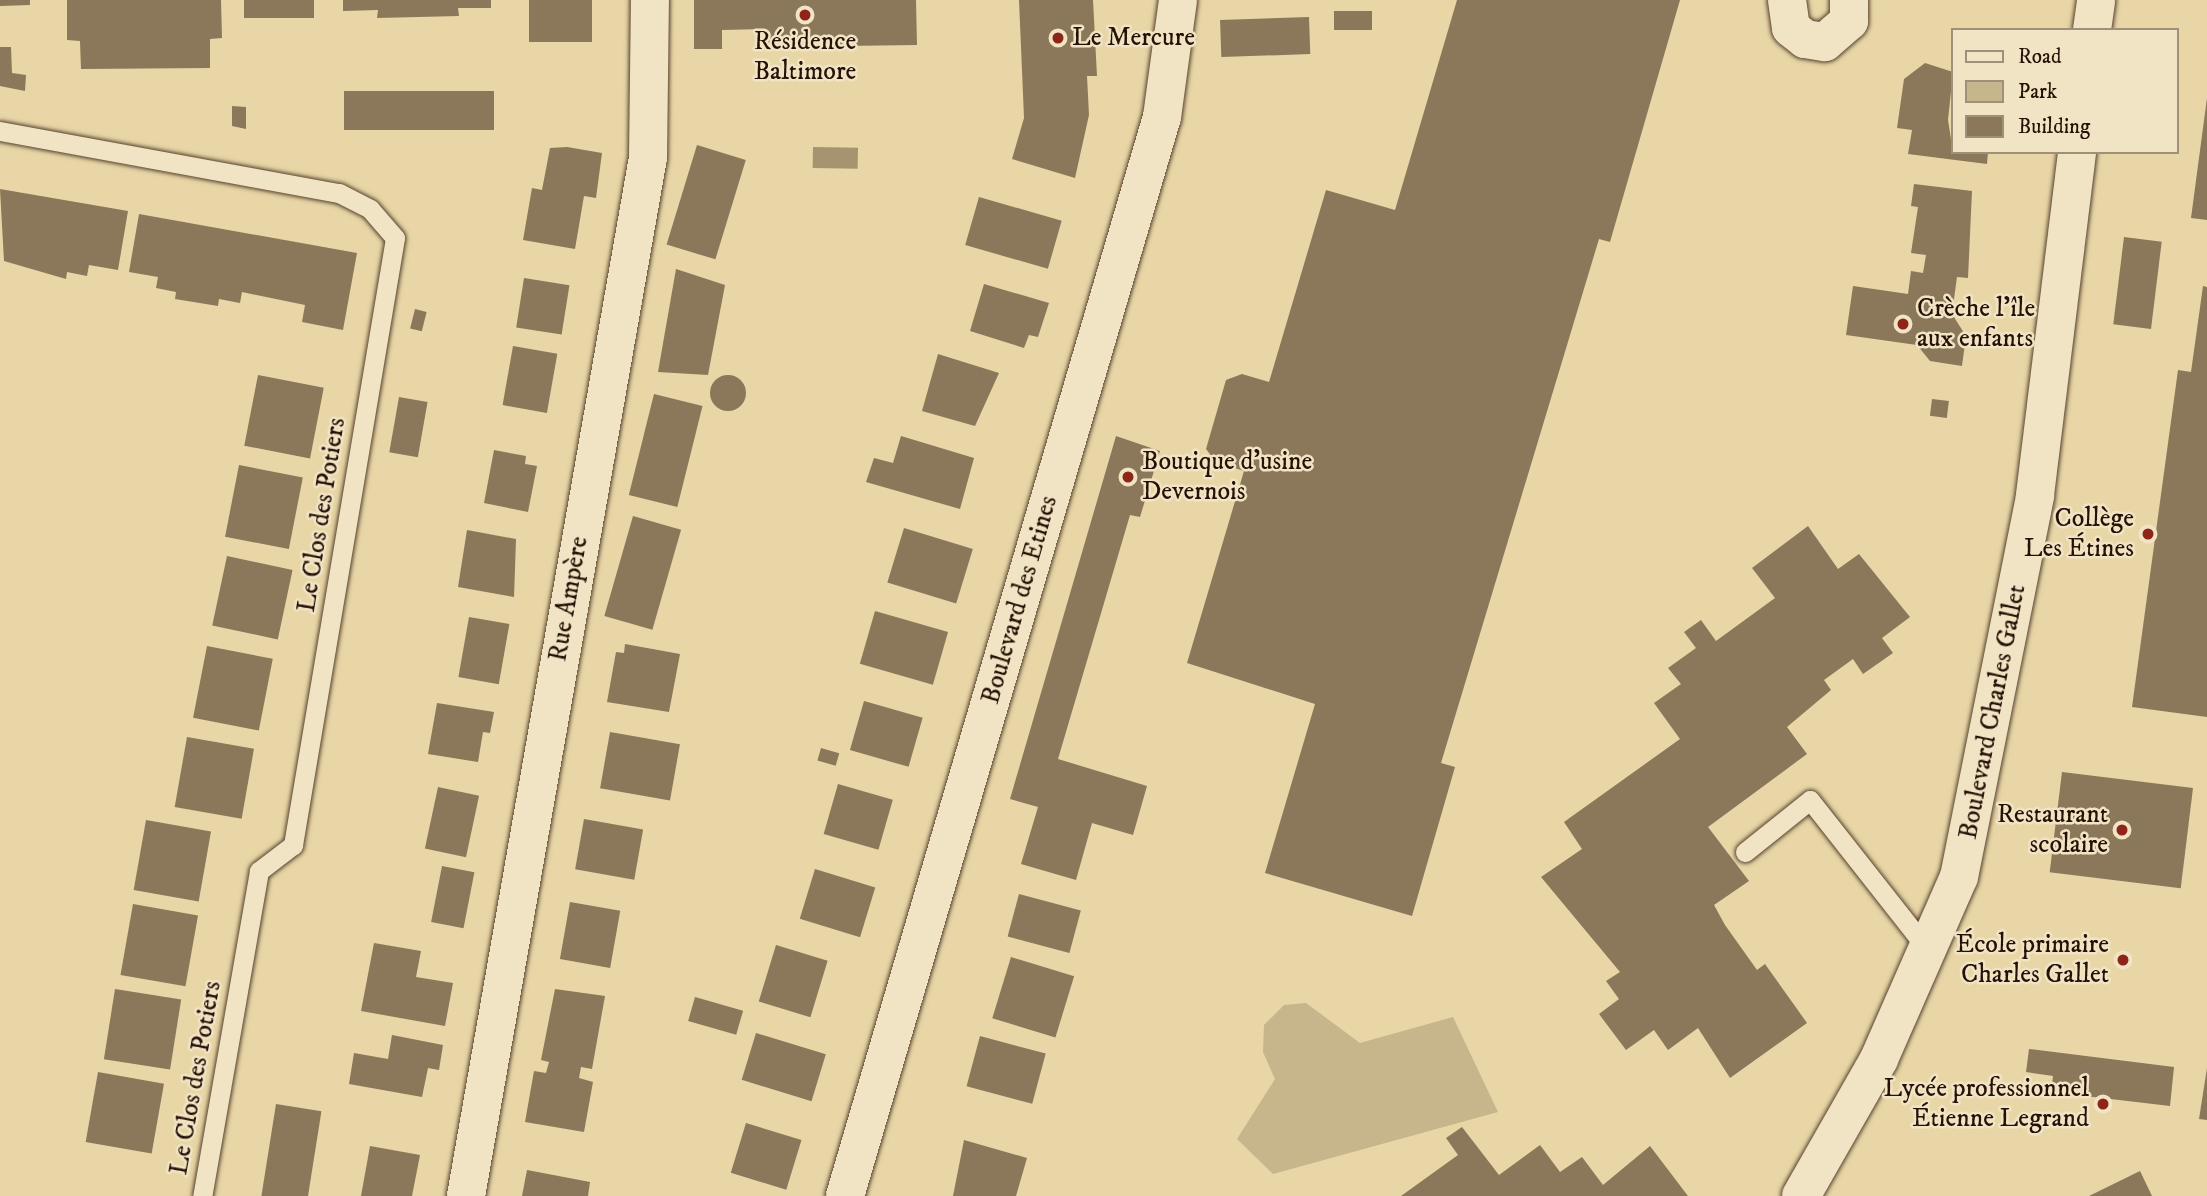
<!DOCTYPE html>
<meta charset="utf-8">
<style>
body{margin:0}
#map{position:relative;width:2207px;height:1196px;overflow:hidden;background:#e8d6a6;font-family:"IM FELL DW Pica",serif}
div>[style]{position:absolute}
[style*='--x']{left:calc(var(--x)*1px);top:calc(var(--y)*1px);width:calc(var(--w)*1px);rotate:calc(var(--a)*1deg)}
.green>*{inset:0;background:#c7b58b}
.water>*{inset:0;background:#a69370;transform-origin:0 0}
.building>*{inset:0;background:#8b7759;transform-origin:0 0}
.round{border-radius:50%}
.roads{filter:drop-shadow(0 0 2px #57422e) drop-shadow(0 0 2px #57422e)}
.service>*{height:19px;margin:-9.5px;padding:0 9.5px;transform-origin:9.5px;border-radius:9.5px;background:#f0e4c5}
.minor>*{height:38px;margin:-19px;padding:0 19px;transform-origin:19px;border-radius:19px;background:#f0e4c5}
.dots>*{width:19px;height:19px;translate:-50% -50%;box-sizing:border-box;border:4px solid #f0e4c5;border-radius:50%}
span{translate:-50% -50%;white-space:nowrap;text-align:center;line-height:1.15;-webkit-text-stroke:5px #f0e4c5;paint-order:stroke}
.poi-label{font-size:26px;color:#271106}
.left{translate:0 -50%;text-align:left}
.right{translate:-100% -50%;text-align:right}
.street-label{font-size:26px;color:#271106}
.legend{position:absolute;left:1951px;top:28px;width:228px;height:126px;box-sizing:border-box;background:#f0e4c5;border:2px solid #a09079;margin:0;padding:9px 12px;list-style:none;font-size:21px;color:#271106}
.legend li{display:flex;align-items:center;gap:14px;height:35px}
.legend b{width:35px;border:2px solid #a09079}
</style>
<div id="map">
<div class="green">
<i style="clip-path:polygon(1306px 1003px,1360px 1043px,1453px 1017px,1498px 1112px,1273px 1174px,1237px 1139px,1275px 1079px,1263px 1052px,1264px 1025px,1284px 1005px)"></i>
</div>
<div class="water">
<i style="left:813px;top:147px;width:45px;height:21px;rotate:1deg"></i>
</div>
<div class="building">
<i style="clip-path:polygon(0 0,30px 0,30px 5px,0 6px)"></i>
<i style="clip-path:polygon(67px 0,221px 0,222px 38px,210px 39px,210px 68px,81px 69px,80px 41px,67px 40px)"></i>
<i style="left:244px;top:0;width:70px;height:18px"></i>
<i style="clip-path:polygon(343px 0,491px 0,491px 8px,458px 8px,459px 16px,377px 18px,378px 10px,343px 11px)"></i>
<i style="left:529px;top:0;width:63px;height:42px"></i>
<i style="clip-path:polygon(694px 0,916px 0,917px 45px,768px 47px,767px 29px,722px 30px,722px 49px,694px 49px)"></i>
<i style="clip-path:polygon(1019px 0,1093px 0,1097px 76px,1087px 76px,1089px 115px,1075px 178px,1012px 159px,1024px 118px)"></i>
<i style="clip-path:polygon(1457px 0,1680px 0,1610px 242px,1599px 239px,1441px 763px,1455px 767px,1412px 916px,1265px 873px,1315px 704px,1187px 663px,1244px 471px,1216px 462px,1206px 449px,1226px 380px,1242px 374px,1269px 382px,1326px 190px,1395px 210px)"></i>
<i style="left:1372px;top:11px;width:19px;height:38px;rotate:90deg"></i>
<i style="left:1309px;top:17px;width:37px;height:89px;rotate:88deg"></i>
<i style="clip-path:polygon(0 47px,11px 47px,12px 73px,26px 75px,25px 91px,0 86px)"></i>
<i style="clip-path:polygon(1925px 63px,1953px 72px,1948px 120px,1953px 152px,1988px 152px,1987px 164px,1908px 154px,1912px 130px,1897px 128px,1904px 79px)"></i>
<i style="left:494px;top:91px;width:39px;height:150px;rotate:90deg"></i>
<i style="clip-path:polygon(2207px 98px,2207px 220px,2191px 218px)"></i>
<i style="clip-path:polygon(232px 106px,246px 107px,246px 129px,232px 126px)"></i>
<i style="left:697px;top:145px;width:51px;height:104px;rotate:17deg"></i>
<i style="clip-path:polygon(567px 147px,602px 153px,596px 198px,584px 196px,575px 249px,523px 240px,532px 188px,542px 190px,550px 148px)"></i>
<i style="clip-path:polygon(1914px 184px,1972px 191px,1968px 278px,1957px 277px,1952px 314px,1966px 336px,1962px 366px,1930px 361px,1917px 345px,1846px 335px,1853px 286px,1908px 294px,1911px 271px,1923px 273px,1926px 255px,1911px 253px,1918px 207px,1911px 206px)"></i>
<i style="clip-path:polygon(0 189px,128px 211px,118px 270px,89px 265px,87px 276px,67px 272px,66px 279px,4px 261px)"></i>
<i style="left:979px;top:197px;width:86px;height:50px;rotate:16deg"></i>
<i style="clip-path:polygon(139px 214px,357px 253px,343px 330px,302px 322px,305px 305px,242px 292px,240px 303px,219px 299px,218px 306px,175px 299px,176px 292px,156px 288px,158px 277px,129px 272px)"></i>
<i style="left:2124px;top:237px;width:38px;height:88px;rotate:7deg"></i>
<i style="clip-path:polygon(676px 269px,725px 285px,708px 375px,658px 372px)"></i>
<i style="left:524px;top:278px;width:46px;height:50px;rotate:9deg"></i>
<i style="clip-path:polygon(984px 284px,1049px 303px,1038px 337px,1029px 335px,1024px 348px,970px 331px)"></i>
<i style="clip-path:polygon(2203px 286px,2207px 287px,2207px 717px,2132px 707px,2178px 370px,2191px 372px)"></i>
<i style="left:415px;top:309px;width:12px;height:20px;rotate:14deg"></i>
<i style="left:513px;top:346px;width:45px;height:60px;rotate:10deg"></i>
<i style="clip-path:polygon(938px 354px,999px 373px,975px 426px,922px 411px)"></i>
<i class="round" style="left:710px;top:375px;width:36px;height:36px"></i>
<i style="left:258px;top:375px;width:67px;height:72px;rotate:11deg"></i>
<i style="left:654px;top:394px;width:50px;height:104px;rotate:14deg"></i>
<i style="left:399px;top:397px;width:29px;height:56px;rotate:10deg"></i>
<i style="left:1932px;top:399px;width:17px;height:17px;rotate:7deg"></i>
<i style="clip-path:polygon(901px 436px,974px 458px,960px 509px,866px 482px,874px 458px,893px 463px)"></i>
<i style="clip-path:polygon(1116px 436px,1160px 451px,1140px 517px,1130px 515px,1058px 759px,1147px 786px,1133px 835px,1092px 823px,1076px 880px,1021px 864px,1038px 807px,1010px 799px)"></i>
<i style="clip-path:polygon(494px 450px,526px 456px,525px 464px,537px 466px,528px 512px,484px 503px)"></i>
<i style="left:239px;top:465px;width:65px;height:73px;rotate:11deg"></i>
<i style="left:633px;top:516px;width:50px;height:104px;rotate:16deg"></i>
<i style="clip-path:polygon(1808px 526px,1838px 569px,1859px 554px,1910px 617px,1882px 638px,1893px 653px,1863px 674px,1853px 659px,1824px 680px,1831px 690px,1787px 727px,1807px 754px,1708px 827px,1749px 881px,1714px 905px,1725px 925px,1757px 970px,1765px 964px,1807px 1023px,1730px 1078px,1698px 1028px,1668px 1050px,1654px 1030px,1626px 1050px,1599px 1014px,1619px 999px,1606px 981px,1620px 972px,1541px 877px,1582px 849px,1564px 822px,1680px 739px,1654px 703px,1681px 684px,1668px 668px,1696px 648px,1684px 632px,1701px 620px,1716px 641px,1775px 598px,1752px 568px)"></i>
<i style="left:904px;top:528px;width:72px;height:57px;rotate:17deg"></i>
<i style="clip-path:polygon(467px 530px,516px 539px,514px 597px,458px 587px)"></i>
<i style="left:227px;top:556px;width:67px;height:71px;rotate:12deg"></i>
<i style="left:875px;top:611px;width:76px;height:55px;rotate:16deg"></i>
<i style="left:469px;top:617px;width:41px;height:61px;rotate:10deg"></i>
<i style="clip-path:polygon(625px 644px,680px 654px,669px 712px,607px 702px,616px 652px,624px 653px)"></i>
<i style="left:207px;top:646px;width:67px;height:73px;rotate:11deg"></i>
<i style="left:864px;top:701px;width:61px;height:51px;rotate:16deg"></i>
<i style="clip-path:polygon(437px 703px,494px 712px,490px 733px,483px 732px,478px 762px,428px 754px)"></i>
<i style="left:610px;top:732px;width:71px;height:57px;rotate:10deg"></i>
<i style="left:187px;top:737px;width:68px;height:71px;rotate:10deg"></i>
<i style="left:821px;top:748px;width:19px;height:13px;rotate:16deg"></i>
<i style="left:2062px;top:772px;width:132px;height:101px;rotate:7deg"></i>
<i style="left:838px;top:784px;width:57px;height:52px;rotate:16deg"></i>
<i style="left:438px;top:787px;width:42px;height:63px;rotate:12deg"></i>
<i style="left:584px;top:819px;width:60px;height:51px;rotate:10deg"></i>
<i style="left:146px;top:820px;width:66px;height:71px;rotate:10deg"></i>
<i style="left:442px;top:866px;width:33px;height:57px;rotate:11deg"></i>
<i style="left:815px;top:869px;width:63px;height:52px;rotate:17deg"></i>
<i style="left:1019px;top:894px;width:64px;height:44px;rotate:15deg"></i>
<i style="left:570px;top:902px;width:51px;height:58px;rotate:10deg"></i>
<i style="left:133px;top:904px;width:66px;height:72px;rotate:10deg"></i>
<i style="clip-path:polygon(374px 943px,421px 951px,416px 977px,453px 983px,445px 1026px,361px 1011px)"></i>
<i style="left:776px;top:945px;width:54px;height:59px;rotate:17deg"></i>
<i style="left:1011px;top:957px;width:66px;height:64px;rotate:17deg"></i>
<i style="left:115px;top:989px;width:67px;height:71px;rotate:9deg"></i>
<i style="clip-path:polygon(555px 989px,605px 996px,592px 1069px,581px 1067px,579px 1078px,593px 1082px,584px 1132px,525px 1122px,534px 1071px,546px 1073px,549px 1062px,541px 1060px)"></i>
<i style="left:695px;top:997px;width:50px;height:25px;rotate:16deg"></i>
<i style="left:756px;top:1033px;width:73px;height:49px;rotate:17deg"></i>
<i style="clip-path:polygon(392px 1035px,443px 1045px,439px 1070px,428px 1068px,422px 1097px,349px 1084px,354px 1053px,388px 1059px)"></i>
<i style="left:980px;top:1036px;width:68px;height:52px;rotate:15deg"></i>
<i style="clip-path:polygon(2029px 1049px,2174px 1067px,2170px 1106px,2051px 1092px,2053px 1076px,2026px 1072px)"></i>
<i style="clip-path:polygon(2207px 1068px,2207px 1120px,2199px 1119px)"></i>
<i style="left:98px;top:1072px;width:67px;height:71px;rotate:10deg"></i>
<i style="left:276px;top:1104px;width:46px;height:93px;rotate:9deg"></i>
<i style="left:746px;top:1123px;width:58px;height:52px;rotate:17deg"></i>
<i style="clip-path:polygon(1462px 1127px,1499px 1175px,1540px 1145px,1560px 1172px,1582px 1157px,1603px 1185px,1650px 1146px,1688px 1196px,1401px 1196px,1458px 1155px,1446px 1138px)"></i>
<i style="clip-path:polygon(964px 1140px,1027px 1158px,1016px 1196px,953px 1196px)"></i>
<i style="clip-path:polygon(370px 1146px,420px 1155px,412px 1196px,361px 1196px)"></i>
<i style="clip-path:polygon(527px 1170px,590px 1182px,588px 1196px,522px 1196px)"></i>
<i style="clip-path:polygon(2140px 1171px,2152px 1196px,2089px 1196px)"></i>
</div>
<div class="roads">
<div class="service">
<i style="--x:0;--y:131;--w:345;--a:10.4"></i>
<i style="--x:339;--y:193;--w:35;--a:27"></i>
<i style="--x:370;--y:209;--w:38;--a:49"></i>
<i style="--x:395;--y:238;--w:616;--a:99.54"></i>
<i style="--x:293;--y:845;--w:43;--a:142.6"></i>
<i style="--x:259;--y:871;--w:330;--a:99.9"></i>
<i style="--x:1745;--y:852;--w:83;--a:-38.7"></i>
<i style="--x:1810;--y:800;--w:191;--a:51.8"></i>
</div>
<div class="minor">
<i style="--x:1787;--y:0;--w:28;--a:82"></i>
<i style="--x:1791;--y:28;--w:18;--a:38"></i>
<i style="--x:1805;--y:39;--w:20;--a:9"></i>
<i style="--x:1825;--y:42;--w:32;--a:-41"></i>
<i style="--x:1849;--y:21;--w:21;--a:-90"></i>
<i style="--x:2092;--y:30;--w:30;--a:-82"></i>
<i style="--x:466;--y:1196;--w:1054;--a:-80.06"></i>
<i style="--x:648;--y:158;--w:158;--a:-89.3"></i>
<i style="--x:845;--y:1196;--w:1125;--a:-73.63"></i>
<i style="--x:1162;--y:117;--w:118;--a:-82.2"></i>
<i style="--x:1801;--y:1196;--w:158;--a:-60.3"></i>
<i style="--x:1879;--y:1059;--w:199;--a:-66.3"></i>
<i style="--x:1959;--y:877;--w:389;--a:-78.7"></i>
<i style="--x:2035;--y:495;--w:346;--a:-83"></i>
</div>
</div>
<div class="dots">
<i style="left:805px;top:15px;background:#8f2418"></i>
<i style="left:1058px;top:38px;background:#8f2418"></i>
<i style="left:1903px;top:324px;background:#8f2418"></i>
<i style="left:1128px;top:477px;background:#8f2418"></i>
<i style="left:2148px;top:534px;background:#8f2418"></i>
<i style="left:2122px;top:830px;background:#8f2418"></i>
<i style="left:2123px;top:960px;background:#8f2418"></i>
<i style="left:2103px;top:1104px;background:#8f2418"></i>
</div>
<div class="poi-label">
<span class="left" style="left:1072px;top:38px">Le Mercure</span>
<span style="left:805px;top:57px">Résidence<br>Baltimore</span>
<span class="left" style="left:1917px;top:324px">Crèche l'île<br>aux enfants</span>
<span class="left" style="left:1142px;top:477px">Boutique d'usine<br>Devernois</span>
<span class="right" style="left:2134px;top:534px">Collège<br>Les Étines</span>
<span class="right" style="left:2108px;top:830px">Restaurant<br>scolaire</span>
<span class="right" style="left:2109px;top:960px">École primaire<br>Charles Gallet</span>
<span class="right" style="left:2089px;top:1104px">Lycée professionnel<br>Étienne Legrand</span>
</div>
<div class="street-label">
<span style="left:322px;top:515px;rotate:-81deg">Le Clos des Potiers</span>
<span style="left:569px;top:599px;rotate:-80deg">Rue Ampère</span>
<span style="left:1020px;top:600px;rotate:-74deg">Boulevard des Etines</span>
<span style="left:1993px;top:712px;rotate:-79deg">Boulevard Charles Gallet</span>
<span style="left:196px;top:1078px;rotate:-80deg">Le Clos des Potiers</span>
</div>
<ul class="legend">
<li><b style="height:9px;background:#f0e4c5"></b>Road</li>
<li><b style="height:19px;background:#c7b58b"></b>Park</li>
<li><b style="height:19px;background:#8b7759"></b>Building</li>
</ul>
</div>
